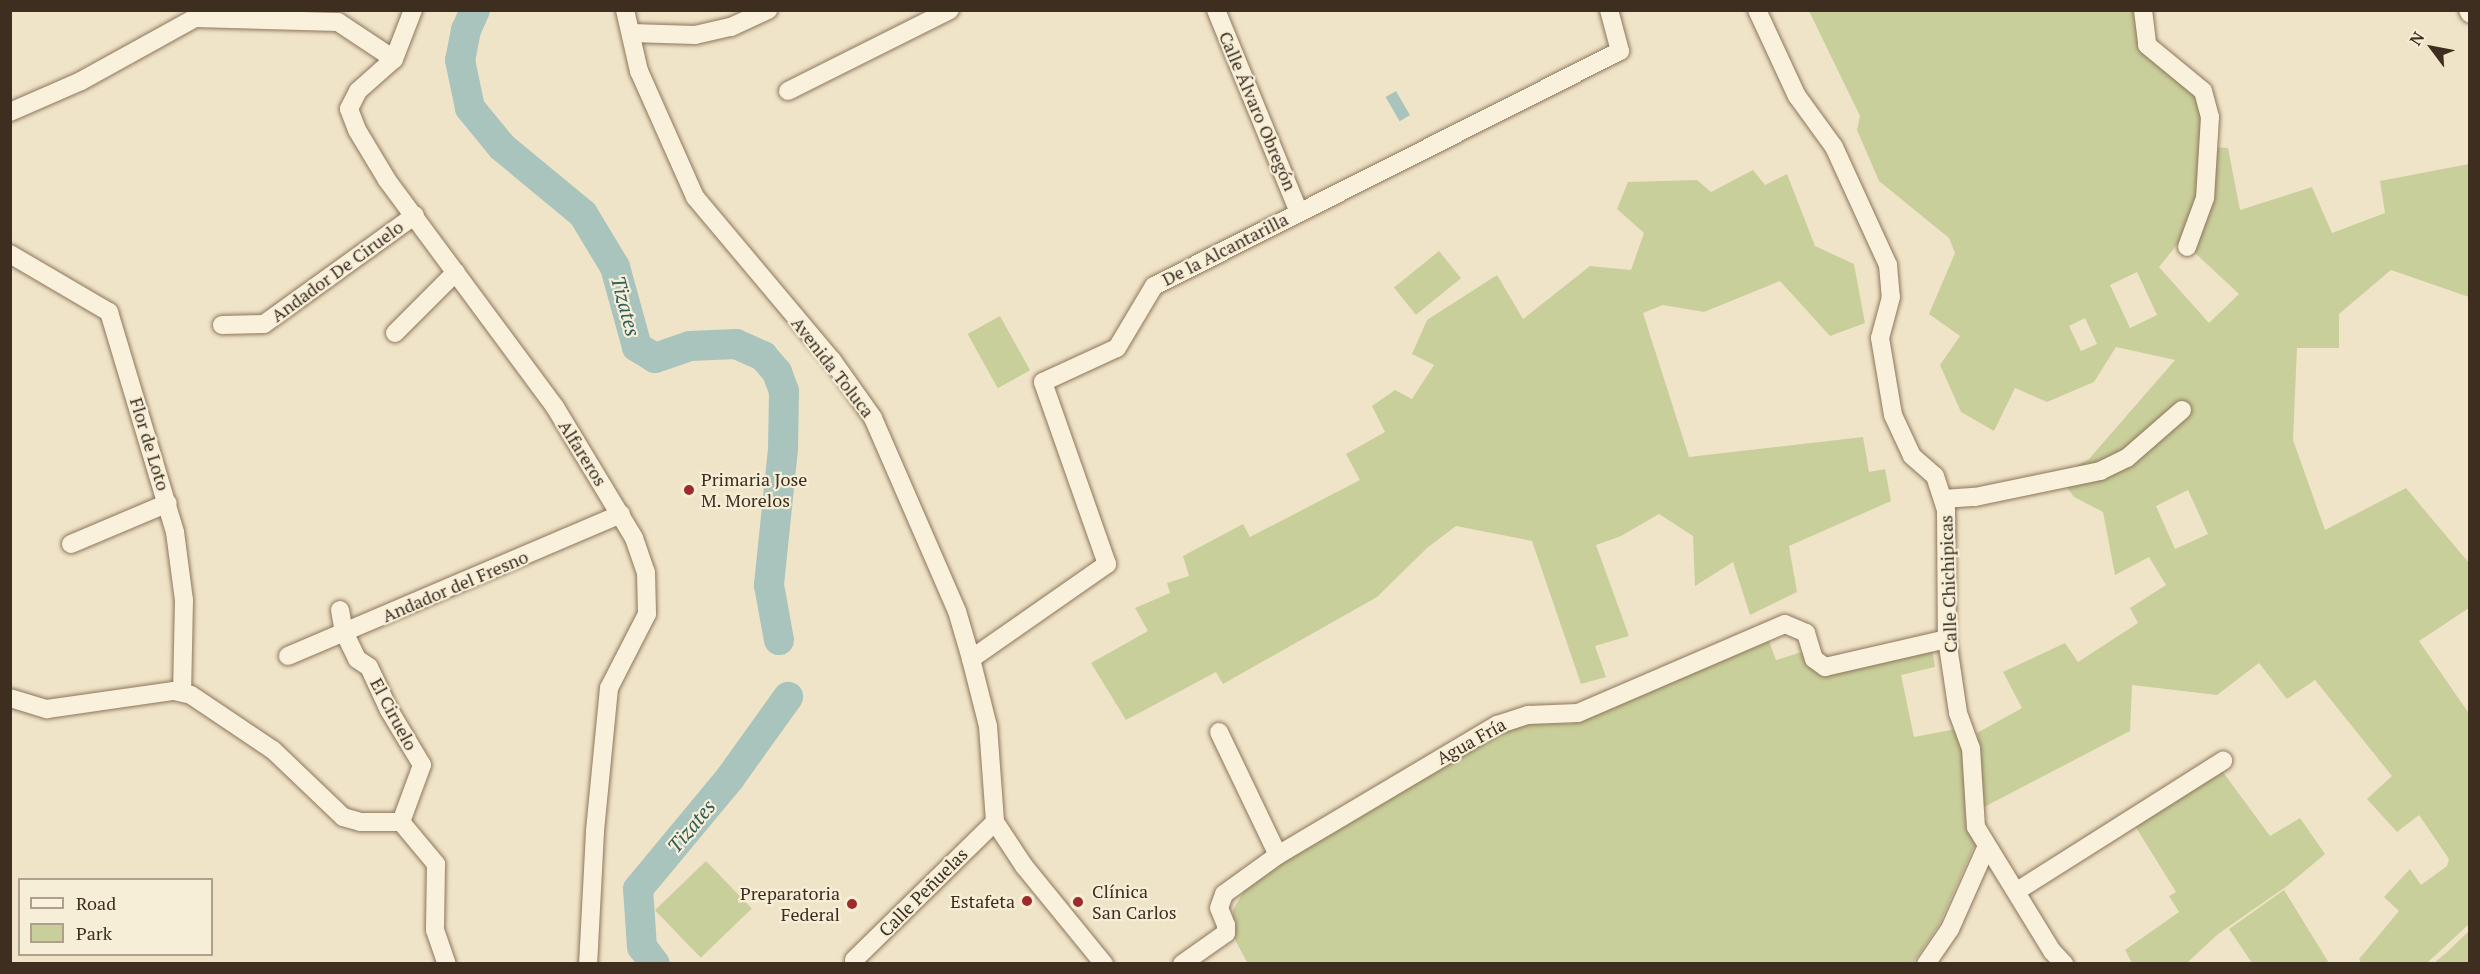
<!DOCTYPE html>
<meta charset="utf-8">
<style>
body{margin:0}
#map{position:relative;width:2480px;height:974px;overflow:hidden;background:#f0e4c8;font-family:"PT Serif",serif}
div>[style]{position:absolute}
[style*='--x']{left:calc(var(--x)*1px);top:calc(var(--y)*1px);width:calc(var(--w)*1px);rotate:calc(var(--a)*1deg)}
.green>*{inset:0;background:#c9cf9b;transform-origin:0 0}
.water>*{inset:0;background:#a9c4bc;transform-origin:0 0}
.river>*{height:30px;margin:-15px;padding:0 15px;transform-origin:15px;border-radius:15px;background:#a9c4bc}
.roads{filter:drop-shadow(0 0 2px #8d765c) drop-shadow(0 0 2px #8d765c)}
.minor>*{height:18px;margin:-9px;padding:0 9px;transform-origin:9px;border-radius:9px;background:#faf1dc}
.dots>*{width:16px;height:16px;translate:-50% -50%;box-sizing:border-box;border:3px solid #f7eed8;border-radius:50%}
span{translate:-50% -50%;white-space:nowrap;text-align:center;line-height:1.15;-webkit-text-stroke:4.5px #f7eed8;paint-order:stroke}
.street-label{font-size:18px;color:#3d2e20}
.poi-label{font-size:18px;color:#3d2e20}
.left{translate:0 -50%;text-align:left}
.right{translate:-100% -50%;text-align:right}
.water-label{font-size:20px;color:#2f5d5a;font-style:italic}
.frame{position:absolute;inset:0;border:12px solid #3d2e20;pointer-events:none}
.legend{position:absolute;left:18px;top:878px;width:195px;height:78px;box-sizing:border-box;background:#f7eed8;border:2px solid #ada18e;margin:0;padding:8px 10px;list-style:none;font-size:18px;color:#3d2e20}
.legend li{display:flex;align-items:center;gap:12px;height:30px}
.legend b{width:30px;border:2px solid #ada18e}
.north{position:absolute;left:2402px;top:18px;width:60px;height:60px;-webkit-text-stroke:4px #f7eed8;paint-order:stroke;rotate:302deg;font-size:16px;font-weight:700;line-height:24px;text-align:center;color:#3d2e20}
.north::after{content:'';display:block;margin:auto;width:21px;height:27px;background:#3d2e20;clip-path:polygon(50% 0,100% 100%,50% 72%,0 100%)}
</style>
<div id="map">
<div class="green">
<i style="clip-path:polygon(evenodd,1809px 11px,2140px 11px,2144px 46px,2200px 92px,2207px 124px,2203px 197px,2189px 230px,2159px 267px,2209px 323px,2239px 294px,2194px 252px,2195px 233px,2207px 200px,2211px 147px,2228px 148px,2240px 210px,2312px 187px,2332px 233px,2385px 213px,2380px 181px,2469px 164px,2469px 297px,2391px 270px,2339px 314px,2339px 348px,2297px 348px,2293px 440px,2325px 530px,2406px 488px,2469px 563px,2469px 608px,2419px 641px,2470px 715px,2469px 924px,2427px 963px,2361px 963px,2359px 959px,2399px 911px,2384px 897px,2410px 869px,2421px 885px,2447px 866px,2449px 859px,2419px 815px,2397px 832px,2367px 799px,2392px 776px,2315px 680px,2287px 699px,2259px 663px,2217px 695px,2132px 685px,2130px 731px,1984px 807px,1977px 733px,2022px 708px,2003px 672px,2065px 643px,2078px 662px,2138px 623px,2130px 608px,2166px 585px,2149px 557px,2115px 575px,2103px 512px,2074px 497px,2058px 476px,2089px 459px,2175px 360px,2116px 347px,2094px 382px,2047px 402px,2015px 388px,1994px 431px,1961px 412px,1940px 365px,1960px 336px,1929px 314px,1955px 253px,1949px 238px,1879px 181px,1857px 130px,1860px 116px,1809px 11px,2137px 272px,2157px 315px,2130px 328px,2110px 285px,2137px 272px,1809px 11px,2085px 318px,2097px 344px,2081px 351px,2069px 326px,2085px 318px,1809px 11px,2188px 490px,2208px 534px,2175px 549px,2156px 506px,2188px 490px)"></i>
<i style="clip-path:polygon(1753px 170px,1765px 185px,1787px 174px,1815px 246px,1854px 264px,1865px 323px,1830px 336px,1780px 281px,1704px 312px,1663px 305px,1643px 313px,1689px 457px,1863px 437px,1869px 472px,1885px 469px,1891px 501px,1789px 546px,1797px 592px,1750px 615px,1733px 562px,1695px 586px,1693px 536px,1659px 514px,1621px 536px,1596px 545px,1629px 636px,1595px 646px,1606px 677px,1581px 684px,1532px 541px,1456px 526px,1427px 548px,1377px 597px,1223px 684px,1216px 672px,1126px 720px,1091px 663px,1148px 631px,1135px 608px,1170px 593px,1167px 583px,1189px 576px,1183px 556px,1243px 524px,1250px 537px,1360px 480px,1346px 454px,1385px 432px,1372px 406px,1395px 390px,1412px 399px,1434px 365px,1412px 354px,1427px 320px,1497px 275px,1523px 319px,1590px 266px,1631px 270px,1644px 233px,1617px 209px,1628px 182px,1697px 180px,1711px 192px)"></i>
<i style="left:1439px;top:251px;width:35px;height:58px;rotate:51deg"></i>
<i style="left:1000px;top:316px;width:62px;height:37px;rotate:61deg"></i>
<i style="clip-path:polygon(1769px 641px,1776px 660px,1805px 651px,1807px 661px,1932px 648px,1935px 667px,1901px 675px,1914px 737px,1956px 729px,1963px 746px,1966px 827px,1975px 844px,1939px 925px,1913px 963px,1248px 964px,1233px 936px,1233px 910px,1244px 891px,1283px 862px,1500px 733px,1529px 723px,1571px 724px)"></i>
<i style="clip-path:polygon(2220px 768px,2270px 836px,2300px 818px,2325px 854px,2287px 886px,2218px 934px,2187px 963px,2132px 963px,2125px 950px,2179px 912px,2169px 896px,2176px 892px,2132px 821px)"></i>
<i style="left:706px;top:861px;width:66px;height:71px;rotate:46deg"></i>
<i style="clip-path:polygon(2284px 890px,2329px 963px,2252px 963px,2229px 929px)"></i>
<i style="clip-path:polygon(2469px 931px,2469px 963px,2434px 963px,2447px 952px)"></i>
</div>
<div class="water">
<i style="left:1396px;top:91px;width:28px;height:12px;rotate:60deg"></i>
</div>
<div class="river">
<i style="--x:475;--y:10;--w:22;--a:114"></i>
<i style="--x:466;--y:30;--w:31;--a:101"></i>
<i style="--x:460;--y:60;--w:49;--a:78.2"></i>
<i style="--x:470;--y:108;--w:50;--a:50.6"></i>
<i style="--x:502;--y:147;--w:105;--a:39.6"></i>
<i style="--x:583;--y:214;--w:62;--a:58.9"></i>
<i style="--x:615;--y:267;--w:83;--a:74.6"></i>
<i style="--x:637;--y:347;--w:21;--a:31"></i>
<i style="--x:655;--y:358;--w:37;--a:-19"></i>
<i style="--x:690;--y:346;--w:46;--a:-2.5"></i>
<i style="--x:736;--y:344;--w:30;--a:24"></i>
<i style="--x:763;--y:356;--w:21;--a:49"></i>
<i style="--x:777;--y:372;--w:20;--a:70"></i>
<i style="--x:784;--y:391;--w:58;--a:91"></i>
<i style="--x:783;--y:449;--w:137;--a:95.9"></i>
<i style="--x:769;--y:585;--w:56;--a:79.7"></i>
<i style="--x:655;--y:964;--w:21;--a:-127"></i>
<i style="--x:642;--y:947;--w:58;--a:-93.9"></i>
<i style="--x:638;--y:889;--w:144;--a:-50.3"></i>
<i style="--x:730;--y:778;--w:100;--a:-54.4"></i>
</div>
<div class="roads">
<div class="minor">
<i style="--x:413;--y:10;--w:53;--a:111.2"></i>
<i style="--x:394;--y:59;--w:48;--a:138.4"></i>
<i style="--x:358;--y:91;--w:20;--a:117"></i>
<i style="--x:349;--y:109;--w:22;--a:69"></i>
<i style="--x:357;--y:130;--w:58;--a:59"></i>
<i style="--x:387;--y:180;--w:282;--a:53.5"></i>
<i style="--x:555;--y:407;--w:153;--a:58.9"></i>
<i style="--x:634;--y:538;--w:36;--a:71"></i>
<i style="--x:646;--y:572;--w:42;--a:88.6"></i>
<i style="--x:647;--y:614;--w:83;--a:117.2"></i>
<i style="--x:609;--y:688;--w:145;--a:95.6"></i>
<i style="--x:595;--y:832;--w:132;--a:93"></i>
<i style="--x:625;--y:10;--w:63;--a:77.1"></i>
<i style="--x:639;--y:71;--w:138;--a:66"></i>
<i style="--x:695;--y:197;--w:213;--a:50"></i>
<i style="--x:832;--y:360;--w:71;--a:54.7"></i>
<i style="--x:873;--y:418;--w:210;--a:66.5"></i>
<i style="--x:957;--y:611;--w:50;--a:73.7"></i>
<i style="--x:971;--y:659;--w:69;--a:75.8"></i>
<i style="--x:988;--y:726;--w:96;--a:85.8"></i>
<i style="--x:995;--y:822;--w:53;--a:56.6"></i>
<i style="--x:1024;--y:866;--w:127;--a:50.8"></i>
<i style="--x:1216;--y:10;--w:218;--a:67.7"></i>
<i style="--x:1757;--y:10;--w:95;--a:65.1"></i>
<i style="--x:1797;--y:96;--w:63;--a:54"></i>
<i style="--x:1834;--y:147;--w:130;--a:65.4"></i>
<i style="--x:1888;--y:265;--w:32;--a:85"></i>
<i style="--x:1891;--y:297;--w:42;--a:105"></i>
<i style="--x:1880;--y:338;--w:78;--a:80.4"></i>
<i style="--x:1893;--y:415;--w:45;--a:65.1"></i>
<i style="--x:1912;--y:456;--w:30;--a:41"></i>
<i style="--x:1935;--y:476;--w:36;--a:72"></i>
<i style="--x:1946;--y:510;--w:129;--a:89.6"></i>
<i style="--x:1947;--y:639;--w:75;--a:81.5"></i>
<i style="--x:1958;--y:713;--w:37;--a:70"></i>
<i style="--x:1971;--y:748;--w:79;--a:86.4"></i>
<i style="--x:1976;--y:827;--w:145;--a:58.5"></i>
<i style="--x:2052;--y:951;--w:18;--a:47"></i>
<i style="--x:2143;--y:10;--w:35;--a:83"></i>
<i style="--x:2147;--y:45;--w:72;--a:39.4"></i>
<i style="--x:2203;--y:91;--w:27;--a:75"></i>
<i style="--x:2210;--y:117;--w:81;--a:93.5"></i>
<i style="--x:2205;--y:198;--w:52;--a:110.2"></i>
<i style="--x:2468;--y:10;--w:4;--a:63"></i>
<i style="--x:631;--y:33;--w:64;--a:1.8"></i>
<i style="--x:695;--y:35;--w:37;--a:-13"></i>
<i style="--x:731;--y:27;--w:41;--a:-24.7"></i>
<i style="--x:788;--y:91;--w:181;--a:-26.6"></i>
<i style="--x:10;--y:112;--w:77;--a:-23.6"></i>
<i style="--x:81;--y:81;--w:130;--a:-28.9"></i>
<i style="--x:195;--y:18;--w:143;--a:1.6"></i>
<i style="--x:338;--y:22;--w:67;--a:33.5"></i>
<i style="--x:10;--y:254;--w:115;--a:30.4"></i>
<i style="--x:109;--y:312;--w:230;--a:73.3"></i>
<i style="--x:175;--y:532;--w:69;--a:82.5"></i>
<i style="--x:184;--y:600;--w:92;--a:91.2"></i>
<i style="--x:222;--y:325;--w:42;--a:-1.4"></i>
<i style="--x:264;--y:324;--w:186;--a:-35.8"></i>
<i style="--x:395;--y:333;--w:86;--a:-45"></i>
<i style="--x:1943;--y:499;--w:32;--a:-4"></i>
<i style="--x:1975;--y:497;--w:128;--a:-11.7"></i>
<i style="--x:2100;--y:471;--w:30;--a:-26"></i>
<i style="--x:2127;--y:458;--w:73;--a:-41.1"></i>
<i style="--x:71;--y:544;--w:105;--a:-22.9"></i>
<i style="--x:340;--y:610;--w:22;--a:80"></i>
<i style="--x:344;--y:632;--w:30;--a:64"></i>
<i style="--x:357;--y:659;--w:14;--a:34"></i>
<i style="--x:369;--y:667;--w:47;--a:65.1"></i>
<i style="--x:389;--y:710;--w:64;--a:59"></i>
<i style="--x:422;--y:765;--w:61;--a:110.2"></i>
<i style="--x:288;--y:656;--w:362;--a:-23.1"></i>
<i style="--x:971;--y:659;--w:166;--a:-34.9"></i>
<i style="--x:1107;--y:564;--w:193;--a:-109.4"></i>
<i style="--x:1043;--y:382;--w:81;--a:-24.7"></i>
<i style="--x:1117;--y:348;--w:72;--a:-59.2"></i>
<i style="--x:1154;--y:286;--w:522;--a:-26.76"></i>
<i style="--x:1620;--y:51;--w:42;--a:-105"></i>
<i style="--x:10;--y:698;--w:39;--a:17"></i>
<i style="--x:47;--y:709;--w:128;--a:-8.1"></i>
<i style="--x:174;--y:691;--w:17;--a:13"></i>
<i style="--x:191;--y:695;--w:99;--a:33.9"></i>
<i style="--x:273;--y:750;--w:97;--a:43.7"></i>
<i style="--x:343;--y:817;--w:18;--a:16"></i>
<i style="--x:360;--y:822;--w:41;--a:0"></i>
<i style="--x:401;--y:822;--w:55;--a:50.2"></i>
<i style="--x:436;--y:864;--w:66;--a:90.9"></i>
<i style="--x:435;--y:930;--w:36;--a:71"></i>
<i style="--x:1219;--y:732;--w:136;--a:64.4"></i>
<i style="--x:2017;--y:891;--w:244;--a:-32.3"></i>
<i style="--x:856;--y:964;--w:4;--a:-117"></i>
<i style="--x:854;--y:960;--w:197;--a:-44.4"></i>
<i style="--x:1182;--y:964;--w:54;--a:-35.2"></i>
<i style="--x:1226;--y:933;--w:8;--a:-90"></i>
<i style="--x:1226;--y:925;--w:18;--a:-112"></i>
<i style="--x:1219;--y:908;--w:15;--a:-70"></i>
<i style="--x:1224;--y:894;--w:67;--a:-35.8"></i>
<i style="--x:1278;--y:855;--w:255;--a:-30.7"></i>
<i style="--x:1497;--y:725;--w:33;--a:-18"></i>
<i style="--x:1528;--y:715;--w:50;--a:-2.3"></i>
<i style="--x:1578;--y:713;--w:225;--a:-23.3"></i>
<i style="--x:1785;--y:624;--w:23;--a:23"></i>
<i style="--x:1806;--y:633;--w:27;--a:73"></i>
<i style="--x:1814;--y:659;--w:14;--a:36"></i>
<i style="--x:1825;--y:667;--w:125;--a:-12.9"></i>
<i style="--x:1926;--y:964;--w:42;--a:-55.6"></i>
<i style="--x:1950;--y:929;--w:89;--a:-66"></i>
</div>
</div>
<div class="dots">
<i style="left:689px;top:490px;background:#9e2a2b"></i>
<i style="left:1027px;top:901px;background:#9e2a2b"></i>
<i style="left:1078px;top:902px;background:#9e2a2b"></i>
<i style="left:852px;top:904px;background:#9e2a2b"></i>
</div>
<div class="street-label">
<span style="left:1258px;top:111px;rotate:67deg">Calle Álvaro Obregón</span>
<span style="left:1225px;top:249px;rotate:-27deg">De la Alcantarilla</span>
<span style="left:337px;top:271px;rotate:-36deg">Andador De Ciruelo</span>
<span style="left:833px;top:367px;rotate:52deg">Avenida Toluca</span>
<span style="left:150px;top:444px;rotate:73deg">Flor de Loto</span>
<span style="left:583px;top:453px;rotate:58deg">Alfareros</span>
<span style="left:1948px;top:584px;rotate:-92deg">Calle Chichipicas</span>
<span style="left:455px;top:586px;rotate:-23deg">Andador del Fresno</span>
<span style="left:394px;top:714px;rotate:62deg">El Ciruelo</span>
<span style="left:1471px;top:741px;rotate:-29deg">Agua Fría</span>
<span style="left:923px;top:892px;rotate:-45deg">Calle Peñuelas</span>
</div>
<div class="poi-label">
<span class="left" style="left:701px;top:490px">Primaria Jose<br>M. Morelos</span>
<span class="left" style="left:1092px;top:902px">Clínica<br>San Carlos</span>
<span class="right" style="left:840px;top:904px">Preparatoria<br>Federal</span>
<span class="right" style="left:1015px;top:901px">Estafeta</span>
</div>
<div class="water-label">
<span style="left:626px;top:306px;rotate:75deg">Tizates</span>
<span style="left:691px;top:826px;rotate:-50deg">Tizates</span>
</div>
<div class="frame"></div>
<ul class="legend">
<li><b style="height:8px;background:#faf1dc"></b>Road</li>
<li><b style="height:16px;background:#c9cf9b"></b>Park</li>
</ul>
<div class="north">N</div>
</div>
